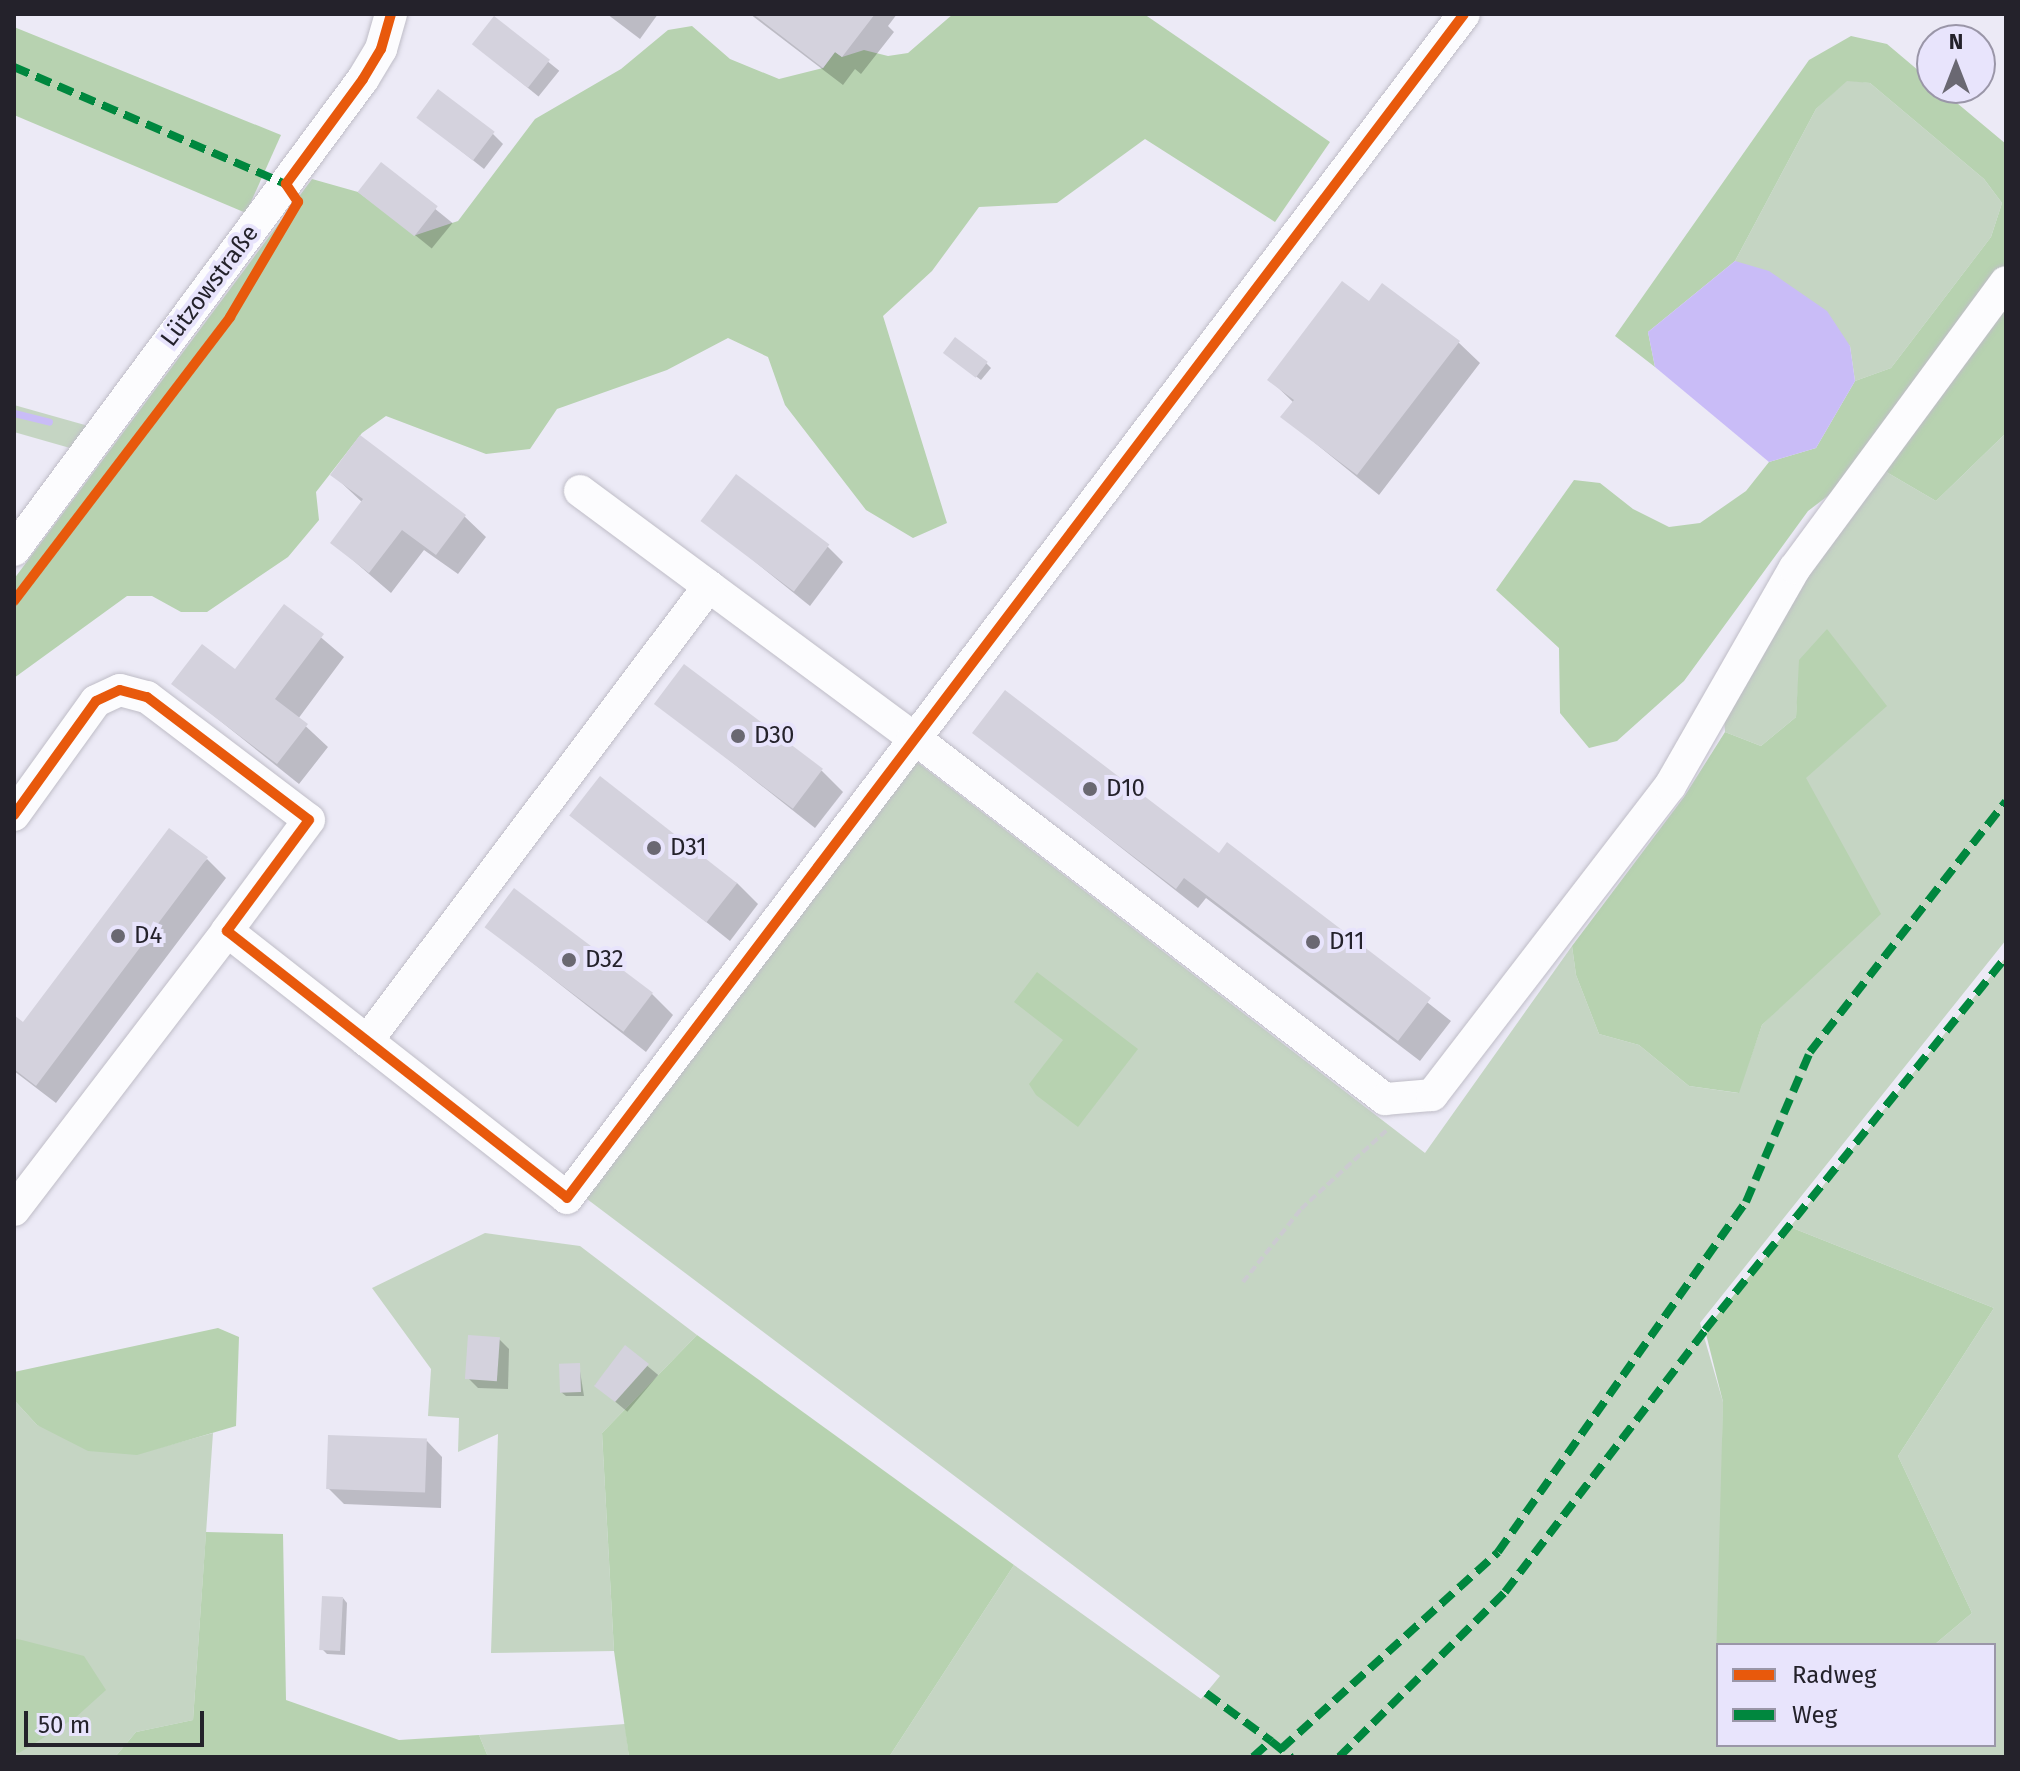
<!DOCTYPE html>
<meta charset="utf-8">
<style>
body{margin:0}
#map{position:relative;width:2020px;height:1771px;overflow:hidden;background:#eceaf6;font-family:"Fira Sans",sans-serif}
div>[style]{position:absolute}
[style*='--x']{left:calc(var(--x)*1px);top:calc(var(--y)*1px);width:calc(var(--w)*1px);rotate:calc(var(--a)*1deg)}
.green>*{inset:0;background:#c5d5c3}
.forest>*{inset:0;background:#b7d2b0}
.water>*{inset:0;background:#c9bcf7}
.shadow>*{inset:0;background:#0003;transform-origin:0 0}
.stream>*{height:7px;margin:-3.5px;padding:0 3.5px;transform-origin:3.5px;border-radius:3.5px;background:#c9bcf7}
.building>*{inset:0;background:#d4d2dd;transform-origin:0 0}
.path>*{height:4px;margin-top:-2px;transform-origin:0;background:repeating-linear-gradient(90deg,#cbcbd0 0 8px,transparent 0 12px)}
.roads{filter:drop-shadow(0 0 2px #bfbdc7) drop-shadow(0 0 2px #bfbdc7)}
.minor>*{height:32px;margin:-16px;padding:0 16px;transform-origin:16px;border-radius:16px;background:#fcfcfe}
.quiet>*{height:8px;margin-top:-4px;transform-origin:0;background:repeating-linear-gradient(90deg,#00873e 0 16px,transparent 0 24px)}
.cycleway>*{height:10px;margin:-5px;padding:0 5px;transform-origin:5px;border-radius:5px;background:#e8590c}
.dots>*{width:22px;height:22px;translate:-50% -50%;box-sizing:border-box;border:4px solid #e8e4fc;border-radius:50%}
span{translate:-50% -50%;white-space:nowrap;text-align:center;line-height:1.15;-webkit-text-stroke:8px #e8e4fc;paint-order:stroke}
.street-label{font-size:24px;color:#24222b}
.poi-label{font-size:24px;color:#24222b}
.left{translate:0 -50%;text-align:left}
.frame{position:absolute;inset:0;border:16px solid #24222b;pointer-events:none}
.legend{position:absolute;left:1716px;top:1643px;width:280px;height:104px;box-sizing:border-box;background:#e8e4fc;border:2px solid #9a96a8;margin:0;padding:10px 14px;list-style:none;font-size:24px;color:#24222b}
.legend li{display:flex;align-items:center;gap:16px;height:40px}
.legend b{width:40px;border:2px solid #9a96a8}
.north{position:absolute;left:1916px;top:24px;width:80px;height:80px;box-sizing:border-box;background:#e8e4fc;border:2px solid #9a96a8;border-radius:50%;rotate:0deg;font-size:22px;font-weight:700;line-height:32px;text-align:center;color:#24222b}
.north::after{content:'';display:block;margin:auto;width:28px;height:36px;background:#6a6872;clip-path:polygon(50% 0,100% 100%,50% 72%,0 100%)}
.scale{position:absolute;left:24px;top:1711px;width:180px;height:36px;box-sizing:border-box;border:4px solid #24222b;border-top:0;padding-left:10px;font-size:24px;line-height:28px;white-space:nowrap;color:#24222b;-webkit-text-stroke:6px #e8e4fc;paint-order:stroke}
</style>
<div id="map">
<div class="green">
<i style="clip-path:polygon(1847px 80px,1870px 83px,1984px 179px,2002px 203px,1991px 237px,1891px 368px,1855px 381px,1850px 346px,1735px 261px,1816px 109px)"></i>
<i style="clip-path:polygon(14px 405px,92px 427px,77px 450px,14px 432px)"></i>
<i style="clip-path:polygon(2006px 433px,2006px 940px,1700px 1323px,1723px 1402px,1718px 1745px,1994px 1745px,1994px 1645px,1934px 1645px,1972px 1613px,1898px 1456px,1994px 1308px,1790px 1227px,2006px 957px,2006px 1757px,889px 1757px,1014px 1565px,1201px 1699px,1220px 1676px,583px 1196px,913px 759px,1425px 1153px,1572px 946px,1576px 975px,1599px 1034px,1639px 1045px,1689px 1086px,1738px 1093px,1762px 1025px,1792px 996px,1806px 778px,1800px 660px,1796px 717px,1761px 746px,1725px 732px,1722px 691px,1871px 463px,1936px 501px)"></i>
<i style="clip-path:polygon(485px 1233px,580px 1246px,697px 1335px,602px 1433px,614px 1651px,491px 1653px,498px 1434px,458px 1452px,459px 1418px,428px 1416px,431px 1369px,372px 1288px)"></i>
<i style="clip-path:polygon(14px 1400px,37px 1425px,137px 1454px,213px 1433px,193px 1720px,136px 1732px,115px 1757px,14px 1757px,14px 1752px,75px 1718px,39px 1647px,14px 1638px)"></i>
<i style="clip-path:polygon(625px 1724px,629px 1757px,488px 1757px,479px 1735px)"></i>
</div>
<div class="forest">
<i style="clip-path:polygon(953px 14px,1144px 14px,1330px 142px,1275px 222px,1145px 139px,1057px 203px,979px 207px,932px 271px,883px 316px,947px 523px,913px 538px,866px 510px,785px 405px,768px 357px,728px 338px,667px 370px,557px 409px,530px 449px,486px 454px,386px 416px,362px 433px,316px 492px,319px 520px,288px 557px,207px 612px,181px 612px,152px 596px,127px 596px,14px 678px,14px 579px,312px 179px,358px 192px,416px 235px,458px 221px,535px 119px,621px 69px,668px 30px,692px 26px,730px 59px,779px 79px,823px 68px,835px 52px,842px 57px,864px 50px,888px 56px,908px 53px)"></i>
<i style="clip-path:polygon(14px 27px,281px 135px,246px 213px,14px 115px)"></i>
<i style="clip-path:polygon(1851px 36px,1887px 44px,1932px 82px,1932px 88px,1939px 88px,2006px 144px,2006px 433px,1936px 501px,1871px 463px,1808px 511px,1684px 681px,1617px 741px,1589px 748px,1560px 713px,1559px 648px,1496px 590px,1574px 480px,1600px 483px,1633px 509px,1669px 527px,1700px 523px,1746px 491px,1769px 462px,1816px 448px,1855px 381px,1891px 368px,1991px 237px,2002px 203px,1984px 179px,1870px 83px,1847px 81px,1816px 109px,1735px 261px,1648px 332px,1655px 367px,1615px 336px,1809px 60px)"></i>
<i style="clip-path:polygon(1827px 629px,1887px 706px,1806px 778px,1881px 914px,1762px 1025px,1739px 1093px,1689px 1086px,1639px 1045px,1599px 1034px,1576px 975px,1572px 946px,1684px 797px,1725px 732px,1761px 746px,1796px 717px,1799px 660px)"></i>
<i style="clip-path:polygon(1037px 972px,1138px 1049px,1078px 1127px,1036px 1095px,1029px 1084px,1063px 1040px,1014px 1002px)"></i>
<i style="clip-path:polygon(1790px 1227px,1994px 1308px,1898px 1456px,1972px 1613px,1934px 1645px,1718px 1645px,1716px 1662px,1723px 1402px,1705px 1330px)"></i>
<i style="clip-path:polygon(218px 1328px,239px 1337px,236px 1426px,137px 1455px,88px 1451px,37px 1425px,14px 1400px,14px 1372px)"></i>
<i style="clip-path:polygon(697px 1335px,1014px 1565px,889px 1757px,629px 1757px,614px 1651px,602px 1433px)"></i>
<i style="clip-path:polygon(206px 1532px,283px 1534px,286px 1700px,399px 1740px,479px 1735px,488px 1757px,115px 1757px,136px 1732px,193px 1720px)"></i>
<i style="clip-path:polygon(14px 1638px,84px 1656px,106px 1690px,75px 1718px,19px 1753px,14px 1752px)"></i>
</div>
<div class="water">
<i style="clip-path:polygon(1735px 261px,1769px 271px,1827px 311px,1850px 346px,1855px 381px,1816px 448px,1769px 462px,1655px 367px,1648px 332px)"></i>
</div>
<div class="shadow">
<i style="clip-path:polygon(607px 14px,658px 14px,640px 39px)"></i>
<i style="clip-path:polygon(750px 14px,897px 14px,888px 26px,894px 32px,861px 74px,855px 69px,843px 85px)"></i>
<i style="left:494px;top:18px;width:84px;height:33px;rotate:39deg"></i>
<i style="clip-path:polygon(418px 117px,493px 134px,503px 144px,484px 169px)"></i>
<i style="left:381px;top:165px;width:92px;height:33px;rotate:39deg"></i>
<i style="clip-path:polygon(1369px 304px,1458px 342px,1480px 363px,1379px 495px,1283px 417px,1294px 403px,1270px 380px)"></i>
<i style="clip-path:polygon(950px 357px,986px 363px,991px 368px,981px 380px)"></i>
<i style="clip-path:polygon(333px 475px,464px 516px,486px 537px,458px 574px,424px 550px,391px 593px,333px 543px,363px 503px)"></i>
<i style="clip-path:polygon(703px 520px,828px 547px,843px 562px,810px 606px)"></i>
<i style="clip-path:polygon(284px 606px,344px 657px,298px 719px,328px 747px,299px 784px,174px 684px,235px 671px)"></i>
<i style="clip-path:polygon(657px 703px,822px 771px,843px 792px,815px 828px)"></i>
<i style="clip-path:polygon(975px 733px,1219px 856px,1228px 845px,1451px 1021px,1420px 1061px,1206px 898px,1198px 908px)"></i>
<i style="clip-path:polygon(572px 815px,737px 883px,758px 904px,730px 941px)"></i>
<i style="clip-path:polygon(207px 859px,226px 878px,56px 1103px,14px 1071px,14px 1018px,23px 1025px)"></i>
<i style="clip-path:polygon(487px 927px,652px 994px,673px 1015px,646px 1052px)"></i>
<i style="clip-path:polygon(499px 1339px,509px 1349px,508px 1389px,478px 1388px,468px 1378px)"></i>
<i style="left:626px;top:1348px;width:42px;height:48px;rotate:40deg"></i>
<i style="clip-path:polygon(579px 1365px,584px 1396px,566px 1396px,561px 1392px)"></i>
<i style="clip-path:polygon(427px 1441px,442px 1457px,441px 1508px,344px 1504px,328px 1488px)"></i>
<i style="clip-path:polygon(343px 1598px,347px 1603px,345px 1655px,327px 1654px,322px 1649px)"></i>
</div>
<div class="stream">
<i style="--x:14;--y:413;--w:36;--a:14"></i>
</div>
<div class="building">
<i style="clip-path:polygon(753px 14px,875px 14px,842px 57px,835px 52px,823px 68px)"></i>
<i style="left:494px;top:16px;width:71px;height:36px;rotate:38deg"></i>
<i style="left:438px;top:89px;width:71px;height:36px;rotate:37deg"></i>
<i style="left:381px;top:162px;width:72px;height:38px;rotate:38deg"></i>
<i style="clip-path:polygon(1342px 281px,1369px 301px,1382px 283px,1460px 341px,1357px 475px,1280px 417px,1294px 400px,1267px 380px)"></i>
<i style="left:955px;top:337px;width:41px;height:20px;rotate:37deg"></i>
<i style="clip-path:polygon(360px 435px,466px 515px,436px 555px,402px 530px,369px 573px,330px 543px,363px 499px,330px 475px)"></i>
<i style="left:736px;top:474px;width:117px;height:59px;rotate:37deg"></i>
<i style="clip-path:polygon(284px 604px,324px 634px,275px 699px,308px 724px,277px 764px,171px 684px,202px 644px,235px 669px)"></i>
<i style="left:684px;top:664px;width:174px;height:50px;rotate:37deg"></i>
<i style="clip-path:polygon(1005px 690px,1219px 853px,1227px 842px,1431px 998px,1398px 1041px,1184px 878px,1176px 889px,972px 733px)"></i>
<i style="left:600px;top:776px;width:174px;height:50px;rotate:38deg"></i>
<i style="clip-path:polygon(169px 828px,208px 857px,36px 1086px,14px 1069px,14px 1015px,23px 1022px)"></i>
<i style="left:514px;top:888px;width:174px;height:49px;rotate:37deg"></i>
<i style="left:468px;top:1335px;width:32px;height:44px;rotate:4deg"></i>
<i style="clip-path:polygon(625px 1345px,649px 1364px,615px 1402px,594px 1386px)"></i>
<i style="left:580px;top:1363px;width:29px;height:21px;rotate:88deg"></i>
<i style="left:328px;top:1435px;width:99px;height:54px;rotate:2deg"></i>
<i style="left:322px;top:1596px;width:21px;height:54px;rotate:3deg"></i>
</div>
<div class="path">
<i style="--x:1243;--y:1282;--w:93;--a:-51.5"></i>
<i style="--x:1301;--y:1209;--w:120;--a:-42.6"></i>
</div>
<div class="roads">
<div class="minor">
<i style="--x:580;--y:491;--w:414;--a:36.5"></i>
<i style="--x:913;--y:737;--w:595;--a:37.49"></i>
<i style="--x:1385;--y:1099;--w:47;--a:-4.9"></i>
<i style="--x:1432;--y:1095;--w:390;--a:-52.4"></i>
<i style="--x:1670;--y:786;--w:251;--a:-60.2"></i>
<i style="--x:1795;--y:568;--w:355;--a:-53.6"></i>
<i style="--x:14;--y:550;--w:586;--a:-53.46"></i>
<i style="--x:363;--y:79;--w:35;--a:-59"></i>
<i style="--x:381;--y:49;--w:36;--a:-74"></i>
<i style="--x:14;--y:815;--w:140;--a:-54.3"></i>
<i style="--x:96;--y:701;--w:26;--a:-25"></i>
<i style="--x:120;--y:690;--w:28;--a:15"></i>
<i style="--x:147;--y:697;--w:203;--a:37.2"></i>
<i style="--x:309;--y:820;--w:138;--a:126.5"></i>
<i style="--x:227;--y:931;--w:432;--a:38.1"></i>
<i style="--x:567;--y:1198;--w:1485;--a:-52.85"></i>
<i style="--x:367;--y:1041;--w:569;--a:-53.07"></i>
<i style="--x:14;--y:1210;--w:351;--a:-52.6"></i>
</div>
</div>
<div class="quiet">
<i style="--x:14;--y:67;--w:296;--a:23.3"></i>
<i style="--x:286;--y:184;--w:8;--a:60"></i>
<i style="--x:1206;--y:1693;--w:81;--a:36.4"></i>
<i style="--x:1281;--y:1749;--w:293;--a:-42.2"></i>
<i style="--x:1498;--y:1552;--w:429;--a:-54.7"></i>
<i style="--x:1746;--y:1202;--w:163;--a:-66.9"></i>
<i style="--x:1810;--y:1052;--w:318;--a:-52"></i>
<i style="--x:1253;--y:1757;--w:24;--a:-42"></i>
<i style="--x:1271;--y:1741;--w:26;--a:39"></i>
<i style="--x:1339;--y:1757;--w:234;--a:-44.8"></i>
<i style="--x:1505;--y:1592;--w:330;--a:-52.6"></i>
<i style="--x:1705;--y:1330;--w:479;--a:-51.1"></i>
</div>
<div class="cycleway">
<i style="--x:14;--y:601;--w:357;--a:-52.7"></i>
<i style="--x:230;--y:317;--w:134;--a:-59.4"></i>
<i style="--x:298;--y:202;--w:22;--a:-124"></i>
<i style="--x:286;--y:184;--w:130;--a:-53.7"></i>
<i style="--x:363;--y:79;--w:35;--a:-59"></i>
<i style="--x:381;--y:49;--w:36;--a:-74"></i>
<i style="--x:14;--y:815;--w:140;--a:-54.3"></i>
<i style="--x:96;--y:701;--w:26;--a:-25"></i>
<i style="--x:120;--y:690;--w:28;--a:15"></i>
<i style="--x:147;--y:697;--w:203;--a:37.2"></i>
<i style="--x:309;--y:820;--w:138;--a:126.5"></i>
<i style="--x:227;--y:931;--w:432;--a:38.1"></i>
<i style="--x:567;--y:1198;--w:1485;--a:-52.85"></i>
</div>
<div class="dots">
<i style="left:738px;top:736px;background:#6a6872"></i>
<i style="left:1090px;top:789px;background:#6a6872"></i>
<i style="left:654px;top:848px;background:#6a6872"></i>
<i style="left:118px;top:936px;background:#6a6872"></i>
<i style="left:1313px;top:942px;background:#6a6872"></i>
<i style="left:569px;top:960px;background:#6a6872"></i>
</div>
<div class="street-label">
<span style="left:210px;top:286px;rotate:-53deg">Lützowstraße</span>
</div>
<div class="poi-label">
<span class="left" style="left:754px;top:736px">D30</span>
<span class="left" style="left:1106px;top:789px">D10</span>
<span class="left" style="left:670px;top:848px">D31</span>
<span class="left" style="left:134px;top:936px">D4</span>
<span class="left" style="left:1329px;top:942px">D11</span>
<span class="left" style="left:585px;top:960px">D32</span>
</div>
<div class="frame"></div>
<ul class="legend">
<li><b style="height:10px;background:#e8590c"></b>Radweg</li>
<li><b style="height:10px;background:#00873e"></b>Weg</li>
</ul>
<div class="north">N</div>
<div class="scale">50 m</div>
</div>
